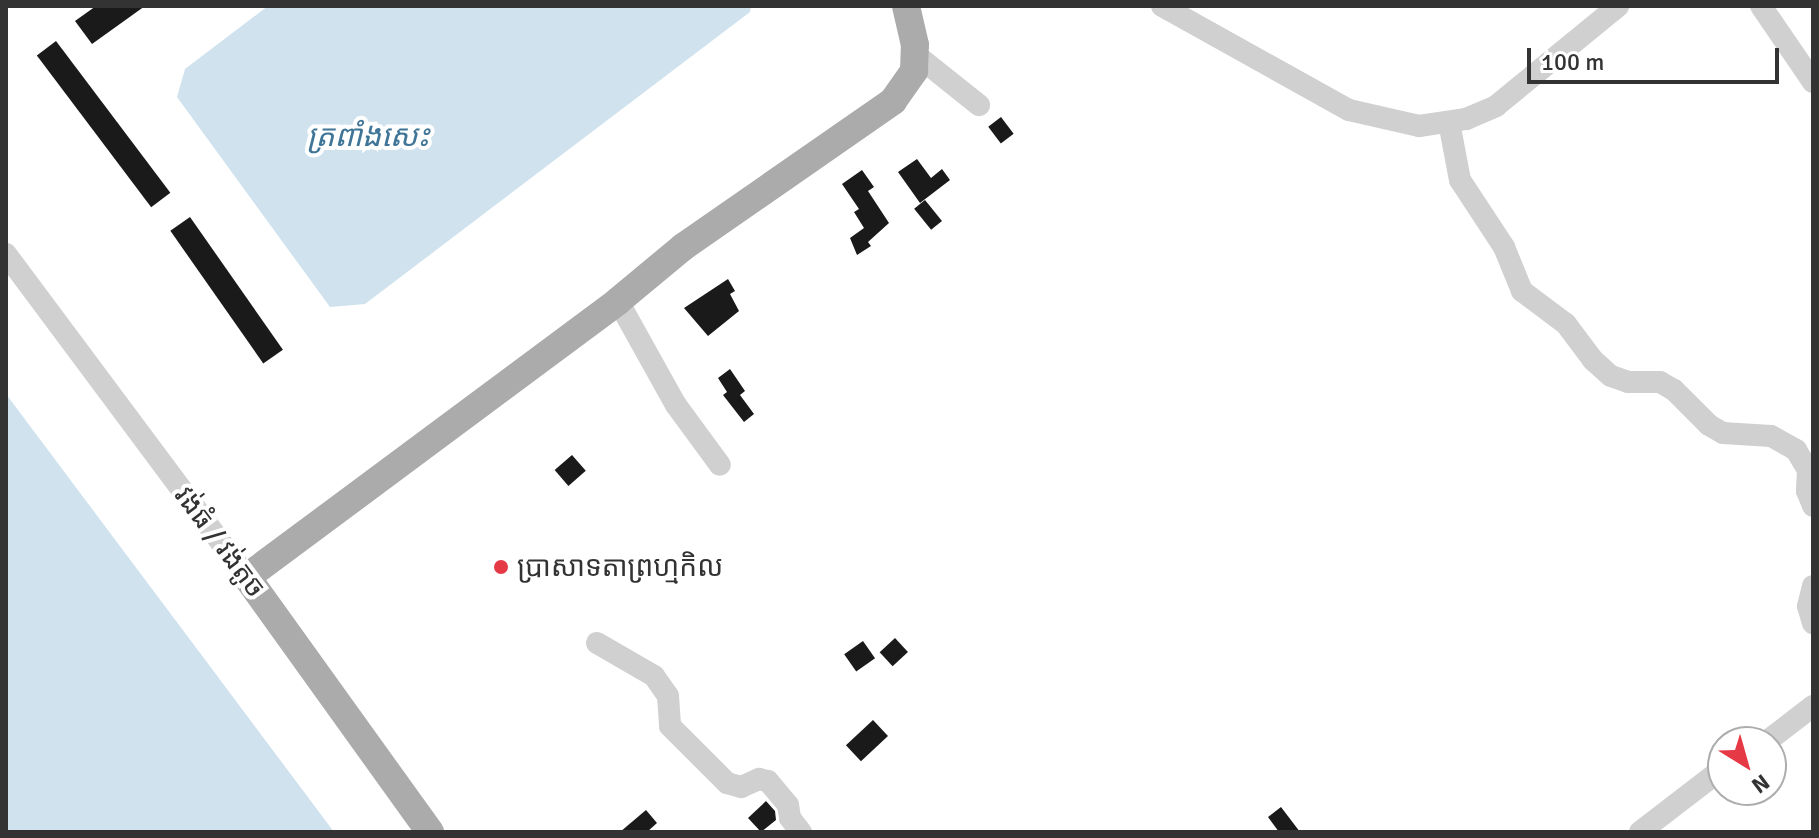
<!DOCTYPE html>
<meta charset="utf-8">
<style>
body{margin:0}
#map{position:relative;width:1819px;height:838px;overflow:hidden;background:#fff;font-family:Signika,"Noto Sans Khmer",sans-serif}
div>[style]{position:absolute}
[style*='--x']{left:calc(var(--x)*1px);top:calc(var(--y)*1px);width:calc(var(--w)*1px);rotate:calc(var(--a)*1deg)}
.water>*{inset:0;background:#cfe2ee}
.building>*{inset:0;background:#1a1a1a;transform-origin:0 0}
.minor>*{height:22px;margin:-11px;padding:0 11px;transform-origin:11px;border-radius:11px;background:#d0d0d0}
.major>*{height:28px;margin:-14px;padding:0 14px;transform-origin:14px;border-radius:14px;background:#ababab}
.dots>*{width:22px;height:22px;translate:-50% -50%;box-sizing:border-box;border:4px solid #fff;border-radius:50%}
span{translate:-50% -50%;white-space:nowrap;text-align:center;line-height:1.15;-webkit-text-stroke:8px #fff;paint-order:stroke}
.street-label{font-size:28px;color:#333}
.poi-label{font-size:28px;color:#333}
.left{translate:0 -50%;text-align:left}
.water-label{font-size:30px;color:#3f7597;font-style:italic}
.frame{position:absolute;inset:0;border:8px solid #333;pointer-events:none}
.north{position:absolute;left:1707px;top:726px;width:80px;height:80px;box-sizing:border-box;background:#fff;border:2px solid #adadad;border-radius:50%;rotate:143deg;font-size:22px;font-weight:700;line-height:32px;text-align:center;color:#333}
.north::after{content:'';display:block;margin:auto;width:28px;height:36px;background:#e63946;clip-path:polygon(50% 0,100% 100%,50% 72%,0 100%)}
.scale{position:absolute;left:1527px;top:48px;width:252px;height:36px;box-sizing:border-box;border:4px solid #333;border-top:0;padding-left:10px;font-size:24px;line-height:28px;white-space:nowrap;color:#333;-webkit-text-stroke:6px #fff;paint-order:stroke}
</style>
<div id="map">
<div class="water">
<i style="clip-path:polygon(268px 6px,751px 6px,750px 12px,365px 304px,330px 307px,177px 97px,185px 69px)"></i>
<i style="clip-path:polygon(6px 394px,334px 832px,6px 832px)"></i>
</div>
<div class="building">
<i style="clip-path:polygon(96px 6px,145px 6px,92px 44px,75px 21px)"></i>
<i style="left:56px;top:41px;width:190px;height:24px;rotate:53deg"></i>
<i style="left:1001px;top:117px;width:21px;height:16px;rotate:53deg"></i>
<i style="clip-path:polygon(917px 159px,931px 178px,942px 169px,950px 180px,920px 203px,898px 172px)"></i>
<i style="clip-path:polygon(862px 170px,874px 187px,868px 191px,889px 223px,868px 242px,871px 246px,857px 255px,850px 238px,864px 228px,854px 212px,859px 209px,842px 184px)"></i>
<i style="left:925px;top:200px;width:27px;height:14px;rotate:51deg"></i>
<i style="left:190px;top:217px;width:162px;height:24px;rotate:55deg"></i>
<i style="clip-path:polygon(728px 279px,735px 291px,730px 294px,739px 311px,708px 336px,684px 308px)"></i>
<i style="clip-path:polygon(730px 369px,745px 391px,740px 395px,754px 414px,744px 422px,723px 395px,727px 392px,718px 378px)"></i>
<i style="left:572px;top:455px;width:21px;height:23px;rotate:49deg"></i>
<i style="left:895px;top:638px;width:19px;height:21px;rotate:47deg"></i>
<i style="left:863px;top:641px;width:21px;height:23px;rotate:55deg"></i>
<i style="left:873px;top:720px;width:22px;height:37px;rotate:47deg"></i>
<i style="clip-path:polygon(766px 801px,775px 811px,776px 820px,761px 832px,748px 818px)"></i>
<i style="clip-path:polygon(1281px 807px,1300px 832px,1279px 832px,1268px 817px)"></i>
<i style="clip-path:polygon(646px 810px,657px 823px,647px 832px,620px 832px)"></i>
</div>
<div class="minor">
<i style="--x:1162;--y:6;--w:214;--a:29.1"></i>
<i style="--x:1349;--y:110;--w:72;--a:12.9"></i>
<i style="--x:1419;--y:126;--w:48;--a:-8.5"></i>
<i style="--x:1466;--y:119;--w:33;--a:-23"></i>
<i style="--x:1496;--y:106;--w:158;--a:-39.3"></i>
<i style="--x:1761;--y:6;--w:92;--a:55.6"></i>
<i style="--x:915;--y:54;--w:82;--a:38.6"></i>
<i style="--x:1449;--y:122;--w:59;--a:79.3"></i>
<i style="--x:1460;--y:180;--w:80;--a:56.7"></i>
<i style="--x:1504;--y:247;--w:48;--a:67.8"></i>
<i style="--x:1522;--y:291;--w:55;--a:36.9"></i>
<i style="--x:1566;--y:324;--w:45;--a:53.1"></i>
<i style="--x:1593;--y:360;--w:24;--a:42"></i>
<i style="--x:1611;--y:376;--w:18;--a:19"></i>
<i style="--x:1628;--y:382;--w:32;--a:0"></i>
<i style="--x:1660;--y:382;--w:16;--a:30"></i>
<i style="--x:1674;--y:390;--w:49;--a:45"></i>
<i style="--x:1709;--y:425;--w:16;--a:30"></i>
<i style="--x:1723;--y:433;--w:48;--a:3.6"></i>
<i style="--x:1771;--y:436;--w:29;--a:29"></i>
<i style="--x:1796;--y:450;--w:23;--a:59"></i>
<i style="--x:1808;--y:470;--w:21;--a:93"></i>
<i style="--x:1807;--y:491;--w:16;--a:68"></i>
<i style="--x:6;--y:254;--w:403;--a:53.3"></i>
<i style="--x:618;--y:301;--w:119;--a:60.9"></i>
<i style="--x:676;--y:405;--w:74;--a:53.7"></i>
<i style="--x:1813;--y:586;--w:21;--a:104"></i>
<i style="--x:1808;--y:606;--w:18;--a:74"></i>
<i style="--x:597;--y:643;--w:66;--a:30.1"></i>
<i style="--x:654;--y:676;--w:24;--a:55"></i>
<i style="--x:668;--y:696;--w:30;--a:86"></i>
<i style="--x:670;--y:726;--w:81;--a:45"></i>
<i style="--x:727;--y:783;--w:15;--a:16"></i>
<i style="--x:741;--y:787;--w:20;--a:-24"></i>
<i style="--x:759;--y:779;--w:9;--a:13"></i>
<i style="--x:768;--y:781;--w:31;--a:50"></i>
<i style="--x:788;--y:805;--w:13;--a:81"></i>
<i style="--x:790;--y:818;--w:18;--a:52"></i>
<i style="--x:1766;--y:742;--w:59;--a:-37.5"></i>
<i style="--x:1640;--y:832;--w:105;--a:-37.6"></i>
</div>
<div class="major">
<i style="--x:430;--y:832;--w:314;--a:-125.7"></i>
<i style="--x:247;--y:577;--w:462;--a:-36.6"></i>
<i style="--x:618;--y:301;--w:85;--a:-39.7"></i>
<i style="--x:683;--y:247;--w:256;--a:-34.8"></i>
<i style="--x:893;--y:101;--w:37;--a:-55"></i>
<i style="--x:914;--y:71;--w:26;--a:-88"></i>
<i style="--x:915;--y:45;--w:40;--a:-103"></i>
</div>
<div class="dots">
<i style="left:501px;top:567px;background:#e63946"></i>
</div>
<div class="street-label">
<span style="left:220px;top:542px;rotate:53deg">វង់ធំ / វង់តូច</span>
</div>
<div class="poi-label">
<span class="left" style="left:517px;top:567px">ប្រាសាទតាព្រហ្មកិល</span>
</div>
<div class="water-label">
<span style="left:368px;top:137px">ត្រពាំងសេះ</span>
</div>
<div class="frame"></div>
<div class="north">N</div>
<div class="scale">100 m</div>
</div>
